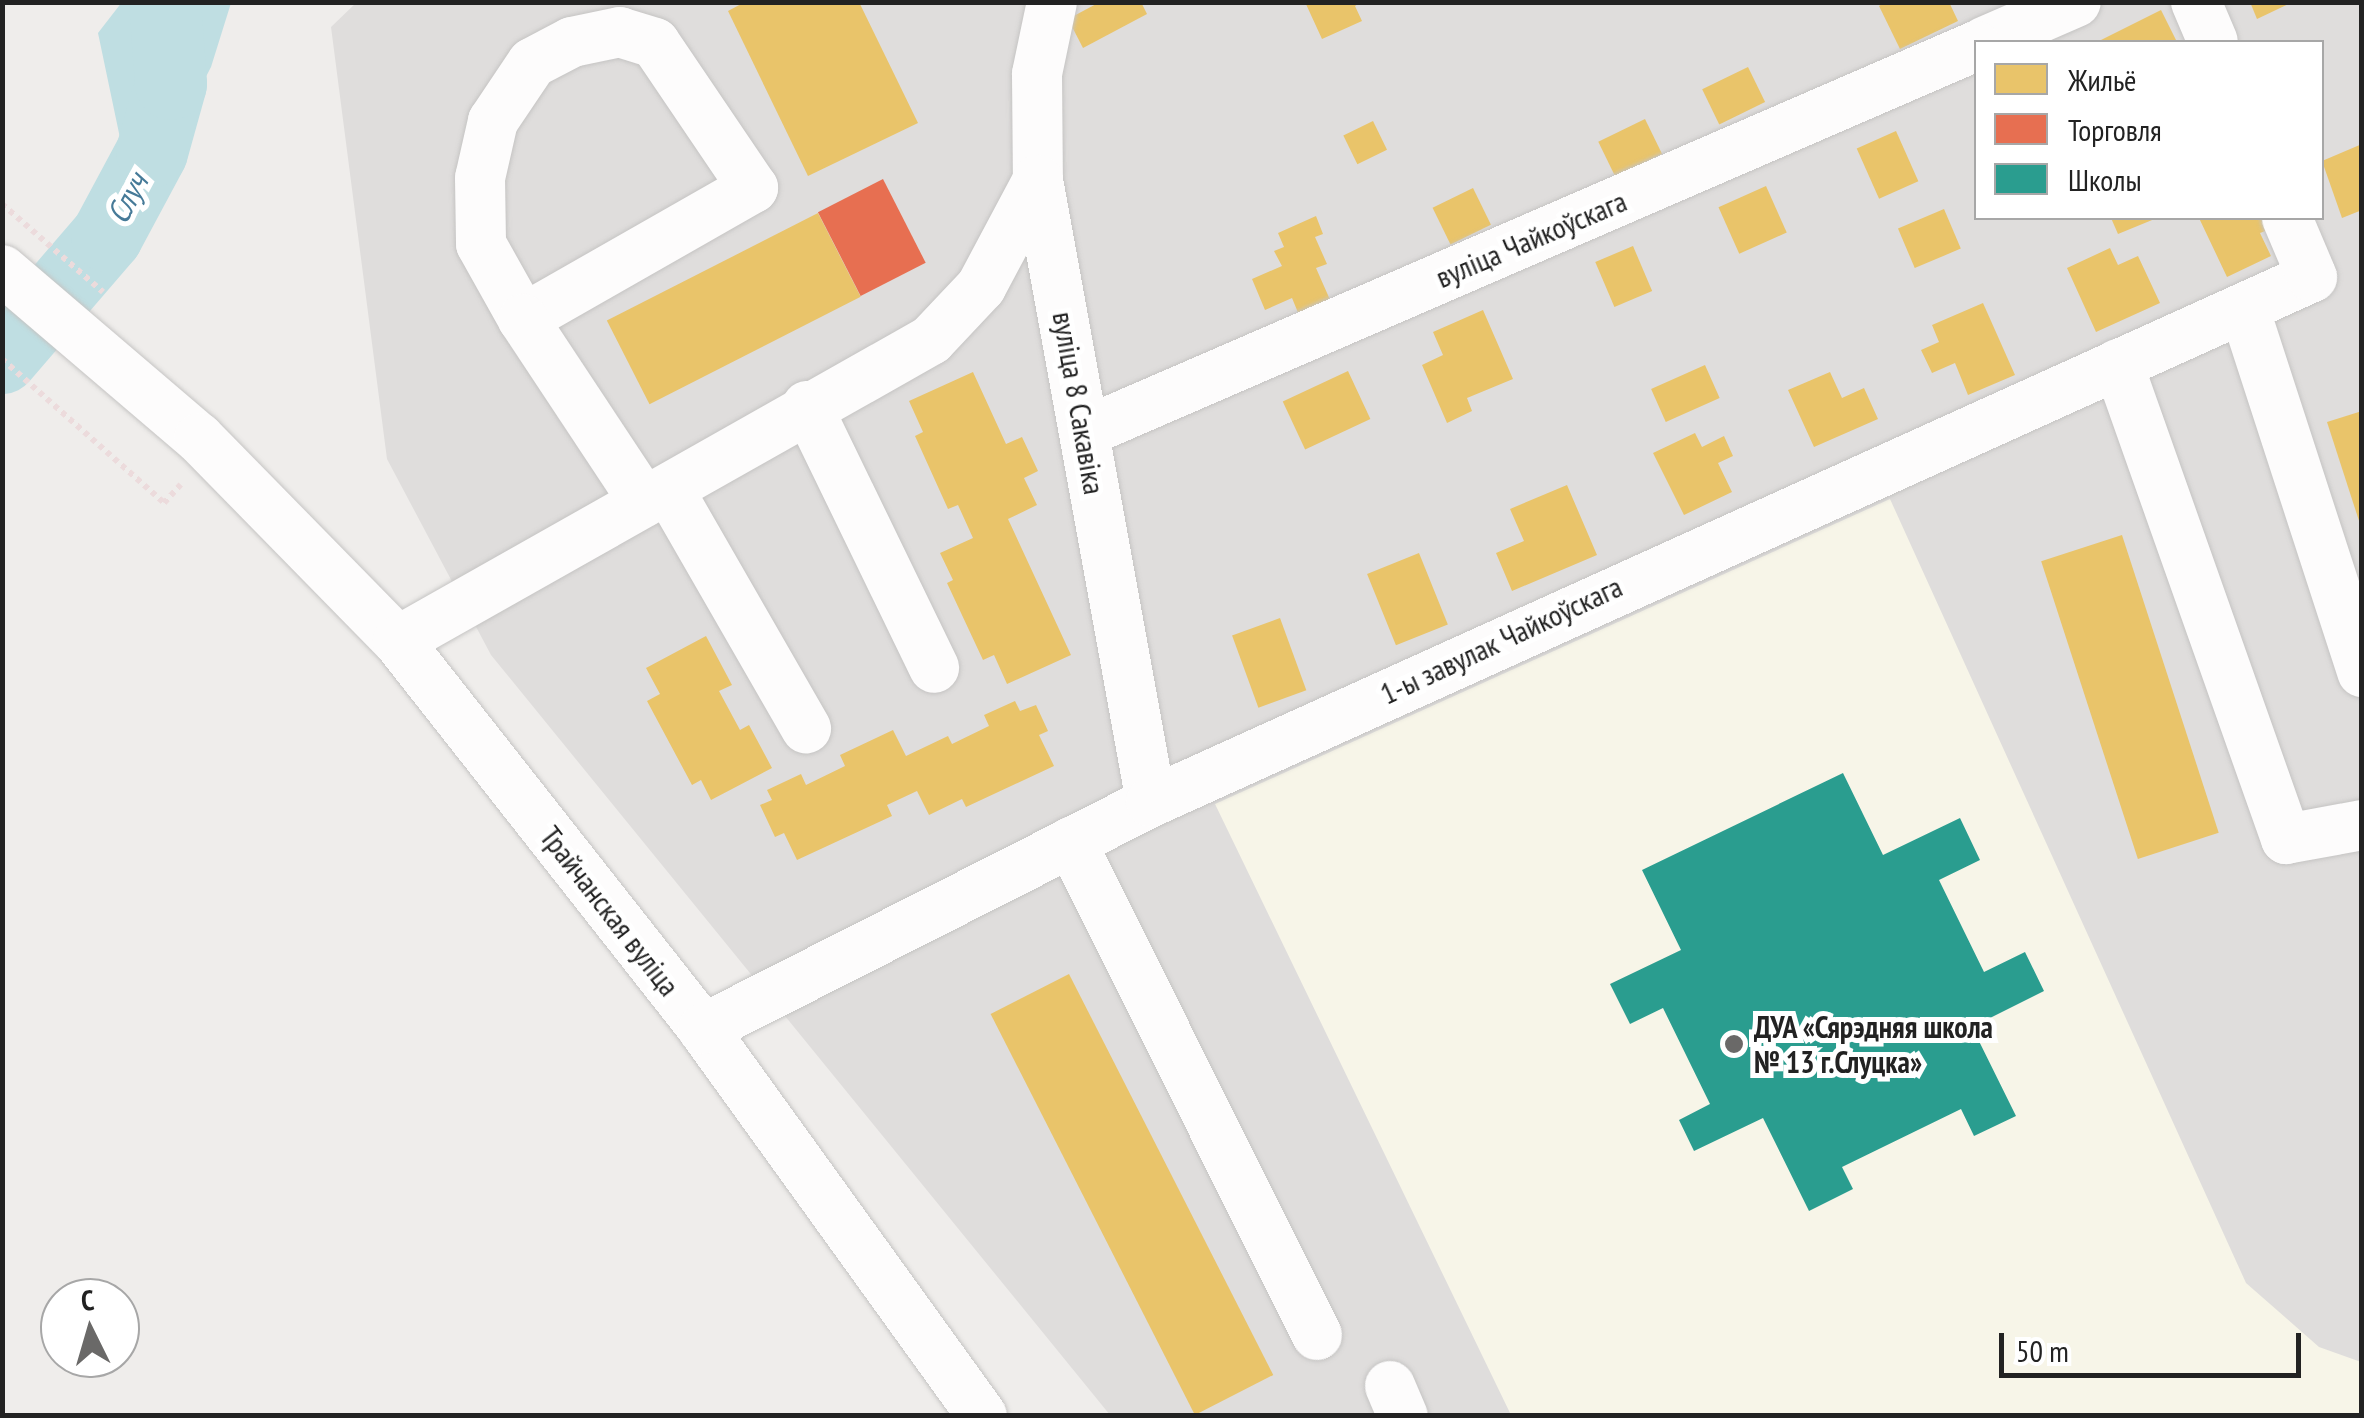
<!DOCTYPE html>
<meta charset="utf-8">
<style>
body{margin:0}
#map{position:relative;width:2364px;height:1418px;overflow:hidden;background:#efedeb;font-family:"PT Sans Narrow",sans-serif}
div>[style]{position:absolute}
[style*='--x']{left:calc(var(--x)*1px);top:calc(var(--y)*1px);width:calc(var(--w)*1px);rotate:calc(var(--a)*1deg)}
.residential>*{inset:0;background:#dfdddc}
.education>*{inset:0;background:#f7f5e8}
.water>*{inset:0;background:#bfdee2}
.homes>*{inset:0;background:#e9c46a;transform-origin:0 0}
.shops>*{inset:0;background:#e76f51;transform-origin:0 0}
.schools>*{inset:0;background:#2a9d8f}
.river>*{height:72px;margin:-36px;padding:0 36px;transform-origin:36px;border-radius:36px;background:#bfdee2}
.path>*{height:6px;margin-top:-3px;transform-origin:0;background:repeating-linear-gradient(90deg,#ecdbdc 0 5px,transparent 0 10px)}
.roads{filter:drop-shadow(0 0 2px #c5c4c3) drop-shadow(0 0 2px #c5c4c3)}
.minor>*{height:50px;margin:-25px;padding:0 25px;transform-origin:25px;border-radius:25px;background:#fdfcfc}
.dots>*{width:28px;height:28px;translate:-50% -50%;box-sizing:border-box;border:5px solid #fff;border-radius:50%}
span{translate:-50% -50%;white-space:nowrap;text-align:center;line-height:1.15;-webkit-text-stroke:10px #fff;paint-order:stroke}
.street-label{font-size:30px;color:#222}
.poi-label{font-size:30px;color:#222;font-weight:700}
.left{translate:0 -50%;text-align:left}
.water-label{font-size:32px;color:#467a98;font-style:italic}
.frame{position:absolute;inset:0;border:5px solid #222;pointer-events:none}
.legend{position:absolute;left:1974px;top:40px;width:350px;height:180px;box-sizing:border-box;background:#fff;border:2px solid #a7a7a7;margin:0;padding:12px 18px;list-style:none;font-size:30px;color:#222}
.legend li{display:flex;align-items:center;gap:20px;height:50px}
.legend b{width:50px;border:2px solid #a7a7a7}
.north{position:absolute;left:40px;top:1278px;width:100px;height:100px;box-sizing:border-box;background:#fff;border:2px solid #a7a7a7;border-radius:50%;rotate:355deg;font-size:28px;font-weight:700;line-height:40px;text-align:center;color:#222}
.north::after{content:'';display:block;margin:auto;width:35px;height:45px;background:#6a6968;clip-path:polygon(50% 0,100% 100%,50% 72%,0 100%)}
.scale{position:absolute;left:1999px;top:1333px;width:302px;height:45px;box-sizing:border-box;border:5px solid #222;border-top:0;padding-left:12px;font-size:30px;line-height:35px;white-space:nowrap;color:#222;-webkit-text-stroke:8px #fff;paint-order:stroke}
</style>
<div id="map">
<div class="residential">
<i style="clip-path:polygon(evenodd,357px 2px,2361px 3px,2361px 1415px,1110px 1415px,491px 655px,387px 459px,331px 27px,357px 2px,1976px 42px,2322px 42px,2322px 218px,1976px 218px,1976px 42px)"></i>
</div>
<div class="education">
<i style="clip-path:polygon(1890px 499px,2246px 1283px,2319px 1347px,2361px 1362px,2361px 1415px,1511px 1415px,1215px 804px)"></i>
</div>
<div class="water">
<i style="clip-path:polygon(122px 2px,231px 3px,211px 67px,117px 250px,77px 226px,120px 138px,98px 33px)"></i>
</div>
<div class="homes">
<i style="clip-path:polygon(745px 2px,859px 2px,918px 123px,808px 176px,728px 11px)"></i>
<i style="clip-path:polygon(1100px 2px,1141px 2px,1147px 14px,1083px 48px,1068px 19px)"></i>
<i style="clip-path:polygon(1305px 2px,1361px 2px,1355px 6px,1362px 21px,1322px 39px)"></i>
<i style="clip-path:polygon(1885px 2px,1949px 2px,1958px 21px,1900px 49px,1879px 6px)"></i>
<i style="clip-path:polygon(2250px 2px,2293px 2px,2257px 19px)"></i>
<i style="clip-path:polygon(2161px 10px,2177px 42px,2097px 42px)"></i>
<i style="left:1748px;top:67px;width:39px;height:51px;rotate:64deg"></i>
<i style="left:1645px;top:119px;width:39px;height:52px;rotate:64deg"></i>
<i style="left:1373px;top:121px;width:32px;height:33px;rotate:64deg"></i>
<i style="left:1896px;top:131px;width:55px;height:43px;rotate:66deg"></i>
<i style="clip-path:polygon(2362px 144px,2362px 210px,2342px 218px,2322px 161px)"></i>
<i style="left:1766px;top:186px;width:51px;height:52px;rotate:66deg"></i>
<i style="left:1473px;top:188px;width:41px;height:45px;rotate:64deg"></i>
<i style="left:1944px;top:209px;width:43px;height:50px;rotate:67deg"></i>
<i style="left:818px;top:213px;width:94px;height:237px;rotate:63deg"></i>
<i style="clip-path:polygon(1316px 216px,1323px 234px,1315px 237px,1327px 264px,1316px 268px,1331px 302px,1299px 315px,1292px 298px,1265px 310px,1252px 279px,1282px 266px,1274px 251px,1284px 247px,1278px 233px)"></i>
<i style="clip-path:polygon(2111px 218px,2157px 218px,2118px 234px)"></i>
<i style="clip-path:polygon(2199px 218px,2272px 218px,2276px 227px,2260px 233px,2271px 256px,2227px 277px)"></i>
<i style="left:1633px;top:246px;width:49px;height:41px;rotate:67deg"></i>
<i style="clip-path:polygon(2110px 248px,2118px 265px,2138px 256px,2160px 303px,2096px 332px,2067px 268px)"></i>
<i style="clip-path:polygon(1983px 303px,2015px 375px,1968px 395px,1955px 363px,1932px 373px,1921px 350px,1939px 342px,1932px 325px)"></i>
<i style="clip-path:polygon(1483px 310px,1513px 379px,1467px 398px,1472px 411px,1447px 423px,1422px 365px,1443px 355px,1433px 332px)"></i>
<i style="left:1705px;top:365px;width:36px;height:59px;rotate:66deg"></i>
<i style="left:1348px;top:371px;width:53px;height:72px;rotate:65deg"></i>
<i style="clip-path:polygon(973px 372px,1006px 444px,1022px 437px,1038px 471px,1024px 478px,1037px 505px,1008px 519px,1071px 655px,1007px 684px,994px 655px,983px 660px,947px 583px,953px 580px,940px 553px,973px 538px,958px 505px,948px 509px,915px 436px,923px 432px,909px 401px)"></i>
<i style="clip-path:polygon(1830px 372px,1842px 398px,1864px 388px,1878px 419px,1814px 447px,1788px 390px)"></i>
<i style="clip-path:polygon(2362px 411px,2362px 527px,2361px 527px,2327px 422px)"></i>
<i style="clip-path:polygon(1695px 433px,1702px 447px,1724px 436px,1733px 456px,1718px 463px,1732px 492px,1684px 515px,1653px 453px)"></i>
<i style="clip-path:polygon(1567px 485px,1597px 555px,1512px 591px,1496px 553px,1524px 541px,1510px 509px)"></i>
<i style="left:2122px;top:535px;width:313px;height:85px;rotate:72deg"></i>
<i style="left:1419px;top:553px;width:77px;height:56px;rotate:68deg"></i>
<i style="left:1280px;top:618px;width:77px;height:51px;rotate:70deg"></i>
<i style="clip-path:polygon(706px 636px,732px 685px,719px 691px,740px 730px,749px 725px,772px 768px,711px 800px,701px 780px,692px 785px,647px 701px,660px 694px,646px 668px)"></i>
<i style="clip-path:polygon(1015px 701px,1020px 711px,1036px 705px,1048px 731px,1039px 735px,1054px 766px,966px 807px,962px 799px,929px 815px,917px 791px,887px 805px,892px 816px,797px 860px,784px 833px,775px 837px,760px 805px,772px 800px,767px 790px,801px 774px,806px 785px,845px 766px,840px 755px,893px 730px,906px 756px,948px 736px,952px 744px,989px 726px,984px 715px)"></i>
<i style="left:1069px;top:974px;width:450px;height:88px;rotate:63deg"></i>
</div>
<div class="shops">
<i style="left:883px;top:179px;width:94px;height:73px;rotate:63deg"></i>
</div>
<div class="schools">
<i style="clip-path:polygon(1843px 773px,1883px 855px,1960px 818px,1980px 860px,1939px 880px,1984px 972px,2025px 952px,2044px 991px,1972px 1027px,2016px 1116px,1974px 1136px,1961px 1109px,1842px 1167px,1853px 1189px,1809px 1211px,1763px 1118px,1694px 1151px,1679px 1120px,1710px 1104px,1663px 1008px,1630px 1024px,1610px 984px,1681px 950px,1642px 870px)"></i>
</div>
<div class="river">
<i style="--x:2;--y:358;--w:161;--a:-49.3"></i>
<i style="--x:107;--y:236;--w:95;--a:-61.8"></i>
<i style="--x:152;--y:152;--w:71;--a:-74.4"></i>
<i style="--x:171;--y:84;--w:82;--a:-94.2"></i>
</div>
<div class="path">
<i style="--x:2;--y:204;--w:134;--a:41.1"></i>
<i style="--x:2;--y:359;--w:217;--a:41.6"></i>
<i style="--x:164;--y:503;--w:25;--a:-48"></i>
</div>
<div class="roads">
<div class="minor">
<i style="--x:1052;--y:2;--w:74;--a:101.8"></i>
<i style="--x:1037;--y:74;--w:106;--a:89.5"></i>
<i style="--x:1038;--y:180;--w:632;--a:79.7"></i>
<i style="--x:2196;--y:2;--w:43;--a:67"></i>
<i style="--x:1984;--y:42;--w:100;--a:-23.5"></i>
<i style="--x:2;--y:270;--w:259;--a:40.5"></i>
<i style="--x:199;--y:438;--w:284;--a:45.6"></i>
<i style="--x:398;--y:641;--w:494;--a:51.8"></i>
<i style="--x:703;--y:1029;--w:477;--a:54.2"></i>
<i style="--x:2244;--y:308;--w:383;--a:72"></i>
<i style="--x:523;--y:319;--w:265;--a:-29.7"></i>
<i style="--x:753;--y:188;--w:175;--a:-124.1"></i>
<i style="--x:655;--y:43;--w:37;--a:-163"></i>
<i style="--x:620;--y:32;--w:49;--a:168.2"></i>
<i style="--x:572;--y:42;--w:45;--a:152.3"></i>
<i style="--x:532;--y:63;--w:70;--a:123.9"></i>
<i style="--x:493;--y:121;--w:58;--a:102.8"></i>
<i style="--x:480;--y:178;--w:66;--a:89.1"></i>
<i style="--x:481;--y:244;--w:86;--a:60.8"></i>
<i style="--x:523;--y:319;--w:219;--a:56.5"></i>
<i style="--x:2118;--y:364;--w:504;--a:70.52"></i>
<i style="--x:2286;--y:839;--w:77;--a:-10.4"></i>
<i style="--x:807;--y:406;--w:291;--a:64.1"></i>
<i style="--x:1085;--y:432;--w:971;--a:-23.42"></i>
<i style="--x:669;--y:490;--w:275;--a:60.1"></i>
<i style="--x:398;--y:641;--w:612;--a:-29.45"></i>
<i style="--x:931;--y:340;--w:73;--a:-46.7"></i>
<i style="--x:981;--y:287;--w:121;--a:-62"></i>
<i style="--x:1071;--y:842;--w:551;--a:63.48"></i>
<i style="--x:703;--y:1029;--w:502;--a:-26.87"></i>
<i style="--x:1151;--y:802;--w:1274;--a:-24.33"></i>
<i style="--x:2312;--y:277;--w:64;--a:-113"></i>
<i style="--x:1390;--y:1386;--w:33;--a:67"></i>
</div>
</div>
<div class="dots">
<i style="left:1734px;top:1044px;background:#6a6968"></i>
</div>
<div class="street-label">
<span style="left:1531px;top:239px;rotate:-23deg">вуліца Чайкоўскага</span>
<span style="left:1079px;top:403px;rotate:80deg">вуліца 8 Сакавіка</span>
<span style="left:1501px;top:640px;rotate:-25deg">1-ы завулак Чайкоўскага</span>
<span style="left:610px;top:911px;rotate:52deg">Трайчанская вуліца</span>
</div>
<div class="poi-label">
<span class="left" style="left:1754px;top:1044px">ДУА «Сярэдняя школа<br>№ 13 г.Слуцка»</span>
</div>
<div class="water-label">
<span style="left:127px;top:198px;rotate:-62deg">Случ</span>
</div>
<div class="frame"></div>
<ul class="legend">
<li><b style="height:28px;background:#e9c46a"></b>Жильё</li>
<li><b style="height:28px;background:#e76f51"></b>Торговля</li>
<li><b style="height:28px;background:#2a9d8f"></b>Школы</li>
</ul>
<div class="north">С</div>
<div class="scale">50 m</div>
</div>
